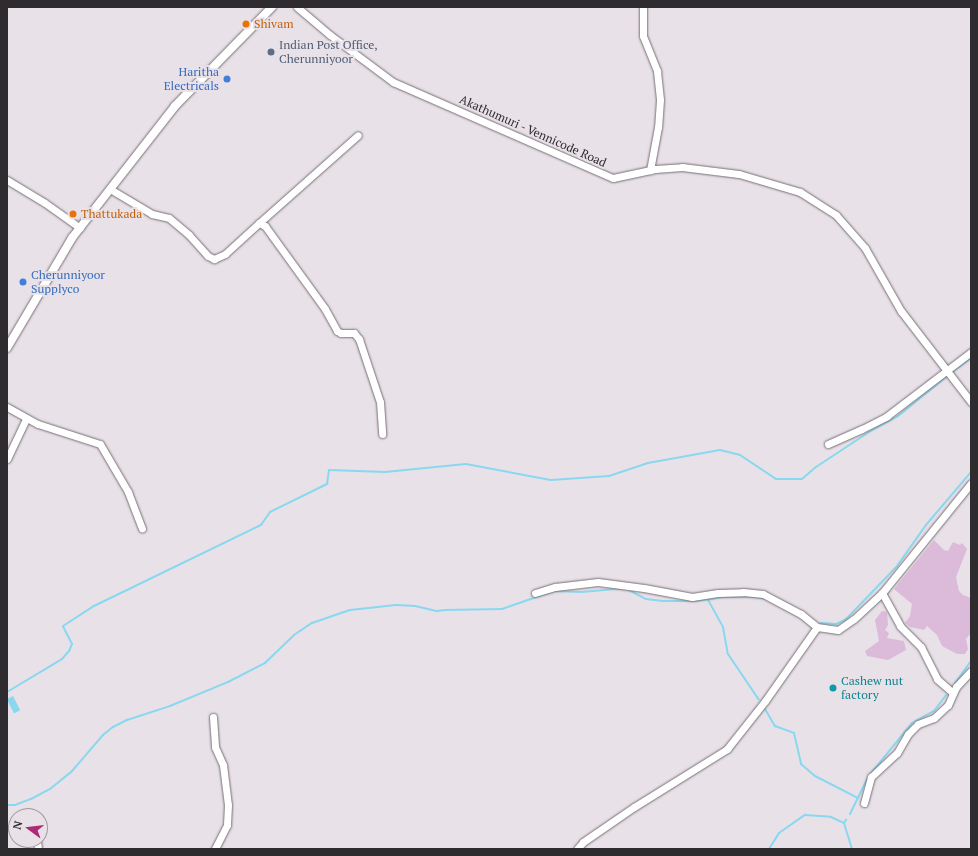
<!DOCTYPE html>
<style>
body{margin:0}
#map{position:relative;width:978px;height:856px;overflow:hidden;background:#e9e1e8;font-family:"PT Serif",serif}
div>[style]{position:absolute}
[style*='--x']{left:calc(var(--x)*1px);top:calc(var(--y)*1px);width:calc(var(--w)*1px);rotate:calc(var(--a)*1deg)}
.green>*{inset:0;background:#dbbbd9}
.water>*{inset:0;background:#89d8ef;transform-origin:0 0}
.stream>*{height:2px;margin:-1px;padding:0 1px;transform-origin:1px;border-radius:1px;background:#89d8ef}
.roads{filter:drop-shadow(0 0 1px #766f75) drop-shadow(0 0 1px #766f75)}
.minor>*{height:7px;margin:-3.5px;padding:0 3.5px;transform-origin:3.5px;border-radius:3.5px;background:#fff}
.major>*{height:8px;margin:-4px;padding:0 4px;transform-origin:4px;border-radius:4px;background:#fff}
.dots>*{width:11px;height:11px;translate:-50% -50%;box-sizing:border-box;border:2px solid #e9e1e8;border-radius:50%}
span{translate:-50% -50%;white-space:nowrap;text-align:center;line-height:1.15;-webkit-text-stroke:4px #e9e1e8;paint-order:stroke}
.food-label{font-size:12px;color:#c56008}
.left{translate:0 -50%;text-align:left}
.service-label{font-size:12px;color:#4e5e75}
.shop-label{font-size:12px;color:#366cbe}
.right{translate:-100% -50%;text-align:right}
.street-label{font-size:12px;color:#2e2c2e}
.culture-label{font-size:12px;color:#0d838f}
.frame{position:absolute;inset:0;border:8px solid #2e2c2e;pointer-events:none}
.north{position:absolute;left:8px;top:808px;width:40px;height:40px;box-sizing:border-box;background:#e9e1e8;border:1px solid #9e999e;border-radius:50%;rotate:285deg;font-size:11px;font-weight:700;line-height:16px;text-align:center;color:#2e2c2e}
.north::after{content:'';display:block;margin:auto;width:14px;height:18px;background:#ad2a75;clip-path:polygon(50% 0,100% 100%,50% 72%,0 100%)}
</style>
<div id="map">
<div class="green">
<i style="clip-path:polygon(934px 540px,944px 550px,948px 551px,953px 542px,960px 545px,962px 543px,967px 549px,956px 577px,959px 591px,963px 595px,971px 598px,971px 633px,966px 639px,968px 649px,965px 654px,957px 654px,942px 646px,937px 635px,927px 626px,924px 630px,910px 627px,905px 623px,910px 616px,912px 604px,894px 589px)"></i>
<i style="clip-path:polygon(882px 611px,887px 612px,888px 625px,885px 630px,889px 633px,887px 638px,904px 641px,906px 650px,888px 660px,867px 656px,865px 651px,879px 641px,875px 620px)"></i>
</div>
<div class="water">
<i style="left:13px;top:696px;width:16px;height:7px;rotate:63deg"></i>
</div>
<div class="stream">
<i style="--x:952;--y:372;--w:24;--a:-36"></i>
<i style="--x:707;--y:598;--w:33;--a:61"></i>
<i style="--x:723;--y:627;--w:27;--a:80"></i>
<i style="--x:728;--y:654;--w:55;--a:56"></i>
<i style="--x:821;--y:623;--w:15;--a:4"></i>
<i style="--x:836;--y:624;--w:10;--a:-24"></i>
<i style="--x:845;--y:620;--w:8;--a:-45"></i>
<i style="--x:851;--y:614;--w:66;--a:-46.2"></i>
<i style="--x:897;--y:566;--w:50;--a:-54.7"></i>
<i style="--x:926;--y:525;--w:70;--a:-49.7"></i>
<i style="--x:955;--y:683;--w:27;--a:-54"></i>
<i style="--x:7;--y:692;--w:64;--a:-31"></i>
<i style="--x:62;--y:659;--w:11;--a:-49"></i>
<i style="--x:69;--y:651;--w:8;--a:-67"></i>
<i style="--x:72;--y:644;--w:20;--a:-117"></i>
<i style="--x:63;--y:626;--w:37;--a:-33"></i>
<i style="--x:94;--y:606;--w:186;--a:-25.9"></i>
<i style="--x:261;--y:525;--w:16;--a:-55"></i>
<i style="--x:270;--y:512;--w:64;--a:-26.2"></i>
<i style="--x:327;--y:484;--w:14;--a:-82"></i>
<i style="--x:329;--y:470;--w:56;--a:2"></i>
<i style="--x:385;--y:472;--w:81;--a:-5.6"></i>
<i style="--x:466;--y:464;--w:86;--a:10.7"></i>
<i style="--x:551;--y:480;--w:58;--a:-3.9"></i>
<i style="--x:609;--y:476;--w:41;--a:-18.4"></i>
<i style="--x:648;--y:463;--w:73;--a:-10.2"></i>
<i style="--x:720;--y:450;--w:21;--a:14"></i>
<i style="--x:740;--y:455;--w:43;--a:33.7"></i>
<i style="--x:776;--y:479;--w:26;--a:0"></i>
<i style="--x:802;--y:479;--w:18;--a:-41"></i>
<i style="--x:816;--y:467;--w:64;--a:-33.4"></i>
<i style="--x:869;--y:432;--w:33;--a:-29"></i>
<i style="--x:898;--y:416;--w:62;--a:-39.1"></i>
<i style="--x:765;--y:709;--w:20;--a:60"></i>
<i style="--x:775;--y:726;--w:20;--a:20"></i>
<i style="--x:794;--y:733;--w:32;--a:77"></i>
<i style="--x:801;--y:764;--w:18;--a:41"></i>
<i style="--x:815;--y:776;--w:48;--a:27.1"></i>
<i style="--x:872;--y:772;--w:63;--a:-50.8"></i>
<i style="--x:912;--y:723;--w:25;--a:-29"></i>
<i style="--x:934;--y:711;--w:20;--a:-53"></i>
<i style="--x:7;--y:805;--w:8;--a:0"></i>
<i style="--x:15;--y:805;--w:17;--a:-21"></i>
<i style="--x:31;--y:799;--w:21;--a:-28"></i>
<i style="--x:50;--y:789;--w:28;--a:-39"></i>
<i style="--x:72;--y:771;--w:48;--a:-49.3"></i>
<i style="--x:103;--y:735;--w:13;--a:-39"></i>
<i style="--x:113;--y:727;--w:16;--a:-27"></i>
<i style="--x:127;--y:720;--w:45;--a:-18"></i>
<i style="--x:170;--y:706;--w:63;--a:-22.5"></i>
<i style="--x:228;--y:682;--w:42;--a:-27.2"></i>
<i style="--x:265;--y:663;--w:40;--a:-44"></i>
<i style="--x:294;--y:635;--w:22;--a:-34"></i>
<i style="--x:312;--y:623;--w:40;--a:-18.9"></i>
<i style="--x:350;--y:610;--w:46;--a:-6.2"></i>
<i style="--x:396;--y:605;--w:19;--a:3"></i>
<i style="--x:415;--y:606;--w:23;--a:13"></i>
<i style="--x:437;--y:611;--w:8;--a:-7"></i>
<i style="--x:445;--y:610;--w:57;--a:-1"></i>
<i style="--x:502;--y:609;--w:55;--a:-19.1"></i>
<i style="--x:554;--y:591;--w:28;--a:2"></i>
<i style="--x:582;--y:592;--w:36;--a:-5"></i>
<i style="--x:618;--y:589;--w:9;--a:0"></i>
<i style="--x:627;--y:589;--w:21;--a:28"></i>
<i style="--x:646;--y:599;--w:17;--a:7"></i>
<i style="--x:663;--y:601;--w:32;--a:0"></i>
<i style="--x:695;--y:601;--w:29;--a:-8"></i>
<i style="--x:724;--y:597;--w:32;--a:0"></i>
<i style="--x:756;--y:597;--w:10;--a:11"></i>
<i style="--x:850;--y:814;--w:39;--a:-64"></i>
<i style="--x:844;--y:823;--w:27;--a:73"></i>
<i style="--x:769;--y:849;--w:19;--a:-58"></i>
<i style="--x:779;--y:833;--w:32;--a:-35"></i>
<i style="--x:805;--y:815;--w:26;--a:4"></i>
<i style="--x:831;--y:817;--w:14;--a:25"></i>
<i style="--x:844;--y:823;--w:4;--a:-56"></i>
</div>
<div class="roads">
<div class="minor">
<i style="--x:297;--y:7;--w:43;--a:40.3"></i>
<i style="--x:330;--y:35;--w:79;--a:36.7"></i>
<i style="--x:393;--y:82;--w:240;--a:23.6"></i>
<i style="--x:613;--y:178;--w:43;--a:-12.1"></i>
<i style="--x:655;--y:169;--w:27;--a:-4"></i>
<i style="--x:682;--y:167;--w:57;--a:7"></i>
<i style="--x:739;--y:174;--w:64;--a:16.4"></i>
<i style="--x:800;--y:192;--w:43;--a:32.6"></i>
<i style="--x:836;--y:215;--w:44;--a:48.7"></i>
<i style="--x:865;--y:248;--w:73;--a:60.3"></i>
<i style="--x:901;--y:311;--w:115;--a:52.4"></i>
<i style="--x:643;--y:7;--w:29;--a:90"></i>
<i style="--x:643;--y:36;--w:38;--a:68"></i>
<i style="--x:657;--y:71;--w:29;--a:84"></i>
<i style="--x:660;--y:100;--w:27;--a:94"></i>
<i style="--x:658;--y:127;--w:44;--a:100.5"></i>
<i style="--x:7;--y:180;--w:44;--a:31.2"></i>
<i style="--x:45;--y:203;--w:43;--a:35.5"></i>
<i style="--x:110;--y:189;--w:49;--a:30.8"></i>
<i style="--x:152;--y:214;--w:17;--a:13"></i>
<i style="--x:169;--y:218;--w:26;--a:40"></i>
<i style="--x:189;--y:235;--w:28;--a:48"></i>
<i style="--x:208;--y:256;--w:7;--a:27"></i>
<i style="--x:214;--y:259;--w:12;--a:-24"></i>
<i style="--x:225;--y:254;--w:46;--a:-42.4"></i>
<i style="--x:259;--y:223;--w:7;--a:27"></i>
<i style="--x:265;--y:226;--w:102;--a:54.1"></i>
<i style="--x:325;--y:309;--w:25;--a:61"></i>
<i style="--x:337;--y:331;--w:4;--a:27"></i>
<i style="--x:341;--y:333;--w:13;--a:0"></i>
<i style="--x:354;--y:333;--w:8;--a:50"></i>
<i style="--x:359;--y:339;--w:66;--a:71.6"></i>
<i style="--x:380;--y:402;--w:32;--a:86"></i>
<i style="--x:259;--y:223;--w:132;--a:-41.6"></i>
<i style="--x:7;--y:407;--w:35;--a:29"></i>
<i style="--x:38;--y:424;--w:65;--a:17.9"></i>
<i style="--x:100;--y:444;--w:56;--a:59.7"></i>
<i style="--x:128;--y:492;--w:39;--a:69"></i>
<i style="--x:828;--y:444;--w:37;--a:-24"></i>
<i style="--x:862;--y:429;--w:28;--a:-27"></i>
<i style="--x:887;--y:416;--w:106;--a:-37.3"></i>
<i style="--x:7;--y:459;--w:44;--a:-64.6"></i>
<i style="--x:535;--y:593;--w:21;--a:-17"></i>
<i style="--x:555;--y:587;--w:43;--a:-6.6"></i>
<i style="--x:598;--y:582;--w:46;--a:7.4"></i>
<i style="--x:644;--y:588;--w:49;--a:10.6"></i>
<i style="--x:692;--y:597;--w:26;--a:-9"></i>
<i style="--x:718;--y:593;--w:25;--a:-2"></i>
<i style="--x:743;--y:592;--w:20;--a:6"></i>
<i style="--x:763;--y:594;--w:43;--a:27.8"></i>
<i style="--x:801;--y:614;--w:21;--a:39"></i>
<i style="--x:882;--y:593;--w:38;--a:61"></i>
<i style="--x:900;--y:626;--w:30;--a:45"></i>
<i style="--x:921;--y:647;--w:36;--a:63"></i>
<i style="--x:937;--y:679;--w:21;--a:41"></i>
<i style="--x:213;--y:717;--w:30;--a:86"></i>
<i style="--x:215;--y:747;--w:20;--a:66"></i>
<i style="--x:223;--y:765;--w:40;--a:82.9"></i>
<i style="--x:228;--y:805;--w:20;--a:93"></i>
<i style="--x:227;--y:825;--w:27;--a:117"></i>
<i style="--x:864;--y:803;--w:27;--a:-75"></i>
<i style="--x:871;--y:777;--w:35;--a:-43"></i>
<i style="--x:897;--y:753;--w:22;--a:-60"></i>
<i style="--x:908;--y:734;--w:14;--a:-45"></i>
<i style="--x:918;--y:724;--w:17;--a:-21"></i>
<i style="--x:934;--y:718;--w:19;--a:-43"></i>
<i style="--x:948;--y:705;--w:20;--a:-66"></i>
<i style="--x:956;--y:687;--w:22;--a:-47"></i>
<i style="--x:30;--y:814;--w:2;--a:63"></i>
<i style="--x:37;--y:840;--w:9;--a:84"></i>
<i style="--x:577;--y:849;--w:9;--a:-49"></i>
<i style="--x:583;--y:842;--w:62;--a:-34.5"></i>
<i style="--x:634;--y:807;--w:110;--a:-31.9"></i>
<i style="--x:727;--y:749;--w:61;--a:-51.6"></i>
<i style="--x:765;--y:701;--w:90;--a:-54.9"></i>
<i style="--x:817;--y:627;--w:21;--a:8"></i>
<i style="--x:838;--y:630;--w:19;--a:-35"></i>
<i style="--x:854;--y:619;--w:38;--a:-43"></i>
<i style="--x:882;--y:593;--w:141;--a:-51"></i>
</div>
<div class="major">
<i style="--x:7;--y:348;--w:128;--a:-59.4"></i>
<i style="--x:72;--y:238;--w:167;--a:-52"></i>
<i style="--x:175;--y:106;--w:139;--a:-45.6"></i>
</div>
</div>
<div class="dots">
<i style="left:246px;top:24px;background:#e8710a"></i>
<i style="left:271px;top:52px;background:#5c6f8a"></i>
<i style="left:227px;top:79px;background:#3f7fe0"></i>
<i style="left:73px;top:214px;background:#e8710a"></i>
<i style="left:23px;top:282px;background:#3f7fe0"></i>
<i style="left:833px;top:688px;background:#0f9aa8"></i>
</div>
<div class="food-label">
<span class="left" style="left:254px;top:24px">Shivam</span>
<span class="left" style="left:81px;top:214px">Thattukada</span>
</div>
<div class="service-label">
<span class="left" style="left:279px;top:52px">Indian Post Office,<br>Cherunniyoor</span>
</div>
<div class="shop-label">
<span class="right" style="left:219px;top:79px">Haritha<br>Electricals</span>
<span class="left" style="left:31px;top:282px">Cherunniyoor<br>Supplyco</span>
</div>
<div class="street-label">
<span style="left:533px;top:131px;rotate:24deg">Akathumuri - Vennicode Road</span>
</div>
<div class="culture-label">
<span class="left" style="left:841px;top:688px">Cashew nut<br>factory</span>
</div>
<div class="frame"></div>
<div class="north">N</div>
</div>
